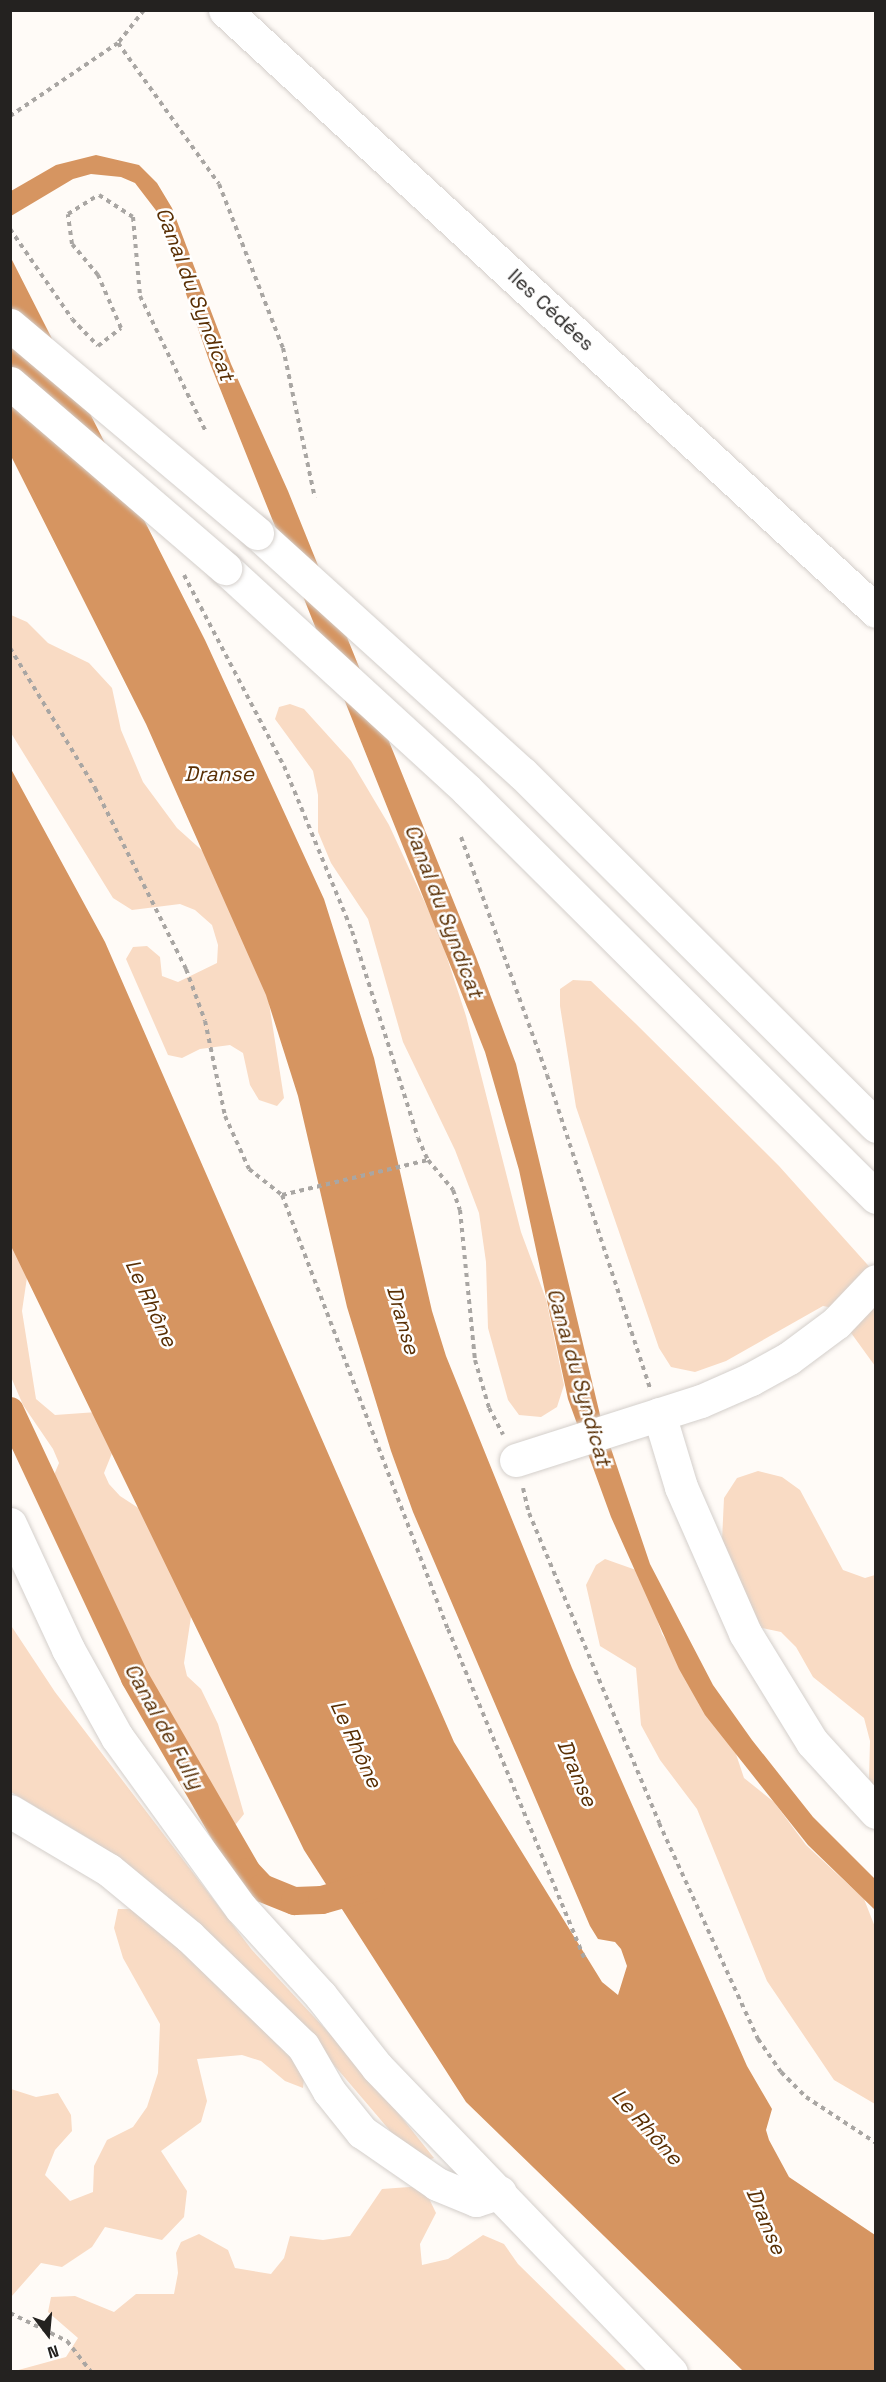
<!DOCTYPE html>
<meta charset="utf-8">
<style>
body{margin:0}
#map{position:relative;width:886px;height:2382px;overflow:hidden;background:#fffbf7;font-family:"Space Grotesk",sans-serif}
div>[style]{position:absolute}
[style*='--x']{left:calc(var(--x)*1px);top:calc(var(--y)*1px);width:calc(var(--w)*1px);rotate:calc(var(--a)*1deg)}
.green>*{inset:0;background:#f9dbc4}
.water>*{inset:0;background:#d69561}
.canal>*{height:28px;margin:-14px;padding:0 14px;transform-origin:14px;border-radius:14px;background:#d69561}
.path>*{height:4px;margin-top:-2px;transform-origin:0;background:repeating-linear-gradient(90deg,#a9a6a3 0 4.5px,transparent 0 9px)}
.roads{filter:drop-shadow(0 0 2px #d4cfcb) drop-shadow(0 0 2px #d4cfcb)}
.minor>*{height:33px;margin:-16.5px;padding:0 16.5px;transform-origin:16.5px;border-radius:16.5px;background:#fff}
.highway>*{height:33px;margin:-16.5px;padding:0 16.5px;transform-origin:16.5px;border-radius:16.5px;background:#fff}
.bridges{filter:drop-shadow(0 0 2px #d4cfcb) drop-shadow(0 0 2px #d4cfcb)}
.highway-bridge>*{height:33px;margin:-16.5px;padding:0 16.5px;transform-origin:16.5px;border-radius:16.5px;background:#fff}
span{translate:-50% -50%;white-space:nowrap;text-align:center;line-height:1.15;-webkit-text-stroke:5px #fff;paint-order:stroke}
.street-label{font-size:20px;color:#242220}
.water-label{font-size:21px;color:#592f04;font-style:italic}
.frame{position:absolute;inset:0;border:12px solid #242220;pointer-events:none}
.north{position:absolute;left:18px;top:2304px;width:60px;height:60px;-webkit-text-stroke:4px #fff;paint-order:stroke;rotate:164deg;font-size:16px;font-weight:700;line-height:24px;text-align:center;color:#242220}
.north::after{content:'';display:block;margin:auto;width:21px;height:27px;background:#242220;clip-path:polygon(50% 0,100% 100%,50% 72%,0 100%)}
</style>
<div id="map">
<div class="green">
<i style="clip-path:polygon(11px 615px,27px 622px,48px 643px,89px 663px,112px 688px,121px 730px,143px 782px,177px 828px,226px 872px,262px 959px,284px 1098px,277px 1106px,259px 1100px,250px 1085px,243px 1053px,230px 1045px,200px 1049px,182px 1058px,168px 1055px,126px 959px,133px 947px,147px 946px,160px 957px,162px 976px,178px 982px,217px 963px,218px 945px,212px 925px,195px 910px,180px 904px,132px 910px,113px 898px,11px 733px)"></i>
<i style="clip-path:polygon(290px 704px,304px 709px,351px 761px,389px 825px,439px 933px,466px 1016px,521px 1232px,546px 1299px,564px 1385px,557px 1407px,541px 1417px,519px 1415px,508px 1400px,488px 1328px,486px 1262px,479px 1213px,455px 1150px,403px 1042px,368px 919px,331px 863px,318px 832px,318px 795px,313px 771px,275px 719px,279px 707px)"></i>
<i style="clip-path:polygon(573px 980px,591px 981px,635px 1023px,779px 1166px,875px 1273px,875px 1366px,833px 1308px,823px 1306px,726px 1361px,695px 1372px,671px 1367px,659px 1348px,576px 1107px,560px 1006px,560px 989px)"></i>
<i style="clip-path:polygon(10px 1232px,29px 1264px,22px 1311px,36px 1399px,55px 1415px,111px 1411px,121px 1431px,104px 1473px,109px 1484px,120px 1496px,166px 1526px,196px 1584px,184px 1663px,187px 1676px,201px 1689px,218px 1724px,244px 1814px,236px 1824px,224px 1823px,209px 1810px,73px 1534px,54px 1509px,51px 1482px,59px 1463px,53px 1449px,23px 1405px,11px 1377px)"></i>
<i style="clip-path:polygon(758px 1471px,782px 1477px,800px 1490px,843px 1570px,865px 1578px,875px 1575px,875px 1789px,869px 1779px,870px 1741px,864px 1718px,813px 1677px,796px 1647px,781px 1632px,725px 1620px,719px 1604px,724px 1498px,737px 1478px)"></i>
<i style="clip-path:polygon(605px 1559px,636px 1570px,647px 1589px,662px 1634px,733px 1745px,744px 1778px,774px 1802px,806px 1845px,864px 1899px,875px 1927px,875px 2104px,834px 2080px,767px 1981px,697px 1809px,660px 1760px,641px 1725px,636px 1668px,600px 1646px,586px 1585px,596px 1565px)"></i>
<i style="clip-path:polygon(10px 1624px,55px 1692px,252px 1950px,367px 2074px,434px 2158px,428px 2160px,409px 2153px,305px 2031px,134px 1871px,93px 1841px,11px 1792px)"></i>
<i style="clip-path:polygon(118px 1909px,134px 1909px,306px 2059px,303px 2088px,285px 2081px,261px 2061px,242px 2055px,197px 2059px,207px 2101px,201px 2122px,161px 2151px,187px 2191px,184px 2217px,162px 2240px,105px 2227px,92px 2247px,62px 2267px,41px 2263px,11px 2297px,11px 2089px,36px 2097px,58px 2093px,71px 2115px,72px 2131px,55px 2150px,45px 2175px,70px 2201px,93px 2192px,94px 2166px,107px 2140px,133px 2127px,147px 2107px,158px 2073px,160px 2024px,123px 1958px,114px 1928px)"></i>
<i style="clip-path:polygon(423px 2186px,436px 2213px,420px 2244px,422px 2265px,448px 2259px,483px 2235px,504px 2244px,518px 2264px,627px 2371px,11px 2372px,66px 2357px,78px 2338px,48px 2312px,51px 2297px,75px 2296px,114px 2312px,136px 2294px,174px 2294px,178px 2273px,176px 2253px,181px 2242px,199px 2234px,228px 2250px,235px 2268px,271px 2274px,284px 2258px,290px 2236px,323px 2240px,350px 2236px,382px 2189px)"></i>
</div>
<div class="water">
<i style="clip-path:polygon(96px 155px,139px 165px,157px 183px,172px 208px,231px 364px,288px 491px,476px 957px,516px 1064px,601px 1419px,650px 1564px,713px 1685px,752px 1740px,813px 1817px,875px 1879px,875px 1910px,808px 1845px,705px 1715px,679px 1669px,611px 1517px,568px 1399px,519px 1170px,485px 1052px,211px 366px,158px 213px,135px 183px,121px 177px,91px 174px,73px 179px,11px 216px,11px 191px,56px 165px)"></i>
<i style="clip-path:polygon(11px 258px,205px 640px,324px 899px,374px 1058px,432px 1311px,446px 1356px,572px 1668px,747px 2066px,772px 2109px,766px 2130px,769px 2140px,789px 2177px,875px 2235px,875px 2371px,743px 2371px,466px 2102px,304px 1850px,11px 1246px,11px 769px,105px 942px,454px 1742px,602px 1982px,618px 1995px,627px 1966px,621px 1949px,615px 1942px,598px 1939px,590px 1926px,413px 1512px,391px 1451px,347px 1307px,298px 1096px,266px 995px,146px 724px,11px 456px)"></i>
</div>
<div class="canal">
<i style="--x:10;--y:1411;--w:295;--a:64.9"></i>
<i style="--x:135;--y:1678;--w:224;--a:60"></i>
<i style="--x:247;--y:1872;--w:22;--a:47"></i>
<i style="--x:262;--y:1888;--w:35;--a:22"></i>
<i style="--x:295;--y:1901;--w:27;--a:-2"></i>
<i style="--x:322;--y:1900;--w:51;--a:-15.9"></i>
</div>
<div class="path">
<i style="--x:144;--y:10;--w:42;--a:128.2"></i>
<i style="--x:118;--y:43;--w:173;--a:54.4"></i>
<i style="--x:219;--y:184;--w:176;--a:68.7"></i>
<i style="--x:283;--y:348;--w:153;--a:78"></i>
<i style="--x:10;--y:116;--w:130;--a:-34.1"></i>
<i style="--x:10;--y:229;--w:109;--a:55.4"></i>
<i style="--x:72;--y:319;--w:37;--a:46"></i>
<i style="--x:98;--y:346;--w:29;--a:-38"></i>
<i style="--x:121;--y:328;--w:58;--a:-113.5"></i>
<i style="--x:98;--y:275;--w:40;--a:-130"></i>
<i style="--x:72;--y:244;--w:30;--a:-98"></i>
<i style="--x:68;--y:214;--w:36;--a:-32"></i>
<i style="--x:99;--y:195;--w:40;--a:32.9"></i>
<i style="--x:133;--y:217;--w:79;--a:84.9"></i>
<i style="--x:140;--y:296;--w:151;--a:64.1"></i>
<i style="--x:184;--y:575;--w:216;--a:62.4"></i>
<i style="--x:284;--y:766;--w:178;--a:67.6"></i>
<i style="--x:352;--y:931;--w:217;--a:72.3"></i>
<i style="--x:418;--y:1138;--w:24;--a:66"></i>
<i style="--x:428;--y:1160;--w:39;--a:50"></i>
<i style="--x:453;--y:1190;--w:21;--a:71"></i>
<i style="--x:460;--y:1210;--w:151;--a:84.3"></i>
<i style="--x:475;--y:1360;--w:50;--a:73.7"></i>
<i style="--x:489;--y:1408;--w:30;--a:62"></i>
<i style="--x:10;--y:648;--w:164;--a:58.7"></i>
<i style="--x:95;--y:788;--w:203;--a:63.3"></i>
<i style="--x:186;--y:969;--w:55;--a:69.9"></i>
<i style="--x:205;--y:1021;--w:97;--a:78.1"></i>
<i style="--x:225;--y:1116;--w:58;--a:65.6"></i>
<i style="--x:249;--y:1169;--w:42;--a:38.2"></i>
<i style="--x:282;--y:1195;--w:465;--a:69.1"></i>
<i style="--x:448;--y:1629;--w:356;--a:67.5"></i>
<i style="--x:461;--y:837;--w:253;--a:70.1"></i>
<i style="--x:547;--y:1075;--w:330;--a:71.8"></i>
<i style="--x:282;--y:1195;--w:150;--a:-13.5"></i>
<i style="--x:523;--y:1488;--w:26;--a:77"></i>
<i style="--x:529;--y:1513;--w:336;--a:67.2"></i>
<i style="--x:659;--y:1823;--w:238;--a:65.4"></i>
<i style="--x:758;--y:2039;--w:40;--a:55.1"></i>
<i style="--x:781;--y:2072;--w:35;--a:45"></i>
<i style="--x:806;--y:2097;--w:84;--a:33.3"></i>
<i style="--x:10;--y:2313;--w:64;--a:26.2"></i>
<i style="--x:67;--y:2341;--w:39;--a:52"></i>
</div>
<div class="roads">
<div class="minor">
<i style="--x:225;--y:10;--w:886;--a:42.71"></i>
<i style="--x:659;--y:1414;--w:76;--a:73.2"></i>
<i style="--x:681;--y:1487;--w:159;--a:66.3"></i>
<i style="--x:745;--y:1633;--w:128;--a:58.4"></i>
<i style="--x:812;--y:1742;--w:95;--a:47.6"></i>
<i style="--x:516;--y:1460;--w:194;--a:-17.7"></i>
<i style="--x:701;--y:1401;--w:55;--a:-23.7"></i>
<i style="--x:751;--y:1379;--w:43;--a:-28.9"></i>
<i style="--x:789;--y:1358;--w:59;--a:-36.7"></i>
<i style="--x:836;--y:1323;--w:58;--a:-46.4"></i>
<i style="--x:10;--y:1524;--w:138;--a:65.1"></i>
<i style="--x:68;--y:1649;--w:101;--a:60.9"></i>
<i style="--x:117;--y:1737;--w:211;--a:54.1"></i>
<i style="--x:241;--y:1908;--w:119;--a:47.7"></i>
<i style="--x:321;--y:1996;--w:90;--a:51.7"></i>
<i style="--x:377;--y:2067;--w:424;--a:46.1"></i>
<i style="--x:10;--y:1811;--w:115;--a:30.8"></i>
<i style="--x:109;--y:1870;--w:104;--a:39.5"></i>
<i style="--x:189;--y:1936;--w:158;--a:44"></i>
<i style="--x:303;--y:2046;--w:52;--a:60"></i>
<i style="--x:329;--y:2091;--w:53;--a:51.2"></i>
<i style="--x:362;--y:2132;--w:91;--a:34.7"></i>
<i style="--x:437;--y:2184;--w:42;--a:22.3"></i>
<i style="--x:476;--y:2200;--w:25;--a:-18"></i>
</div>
<div class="highway">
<i style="--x:257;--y:533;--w:358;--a:42.2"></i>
<i style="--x:522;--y:773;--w:500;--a:44.9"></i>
<i style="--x:225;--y:568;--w:328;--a:42.5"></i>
<i style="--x:467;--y:790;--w:577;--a:44.86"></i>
</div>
</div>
<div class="bridges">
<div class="highway-bridge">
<i style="--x:10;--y:325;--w:323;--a:40.1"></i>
<i style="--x:10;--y:383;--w:284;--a:40.7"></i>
</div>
</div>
<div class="street-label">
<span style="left:551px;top:310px;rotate:43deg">Iles Cédées</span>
</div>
<div class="water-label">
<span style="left:195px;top:294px;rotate:69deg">Canal du Syndicat</span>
<span style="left:219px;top:774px">Dranse</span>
<span style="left:444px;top:911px;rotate:69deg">Canal du Syndicat</span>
<span style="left:151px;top:1303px;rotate:65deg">Le Rhône</span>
<span style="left:403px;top:1320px;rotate:74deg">Dranse</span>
<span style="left:579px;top:1377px;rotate:74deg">Canal du Syndicat</span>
<span style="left:164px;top:1726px;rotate:61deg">Canal de Fully</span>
<span style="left:356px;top:1744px;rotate:65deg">Le Rhône</span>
<span style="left:577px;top:1773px;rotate:67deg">Dranse</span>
<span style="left:647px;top:2127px;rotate:48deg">Le Rhône</span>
<span style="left:766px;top:2221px;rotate:67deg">Dranse</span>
</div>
<div class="frame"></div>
<div class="north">N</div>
</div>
